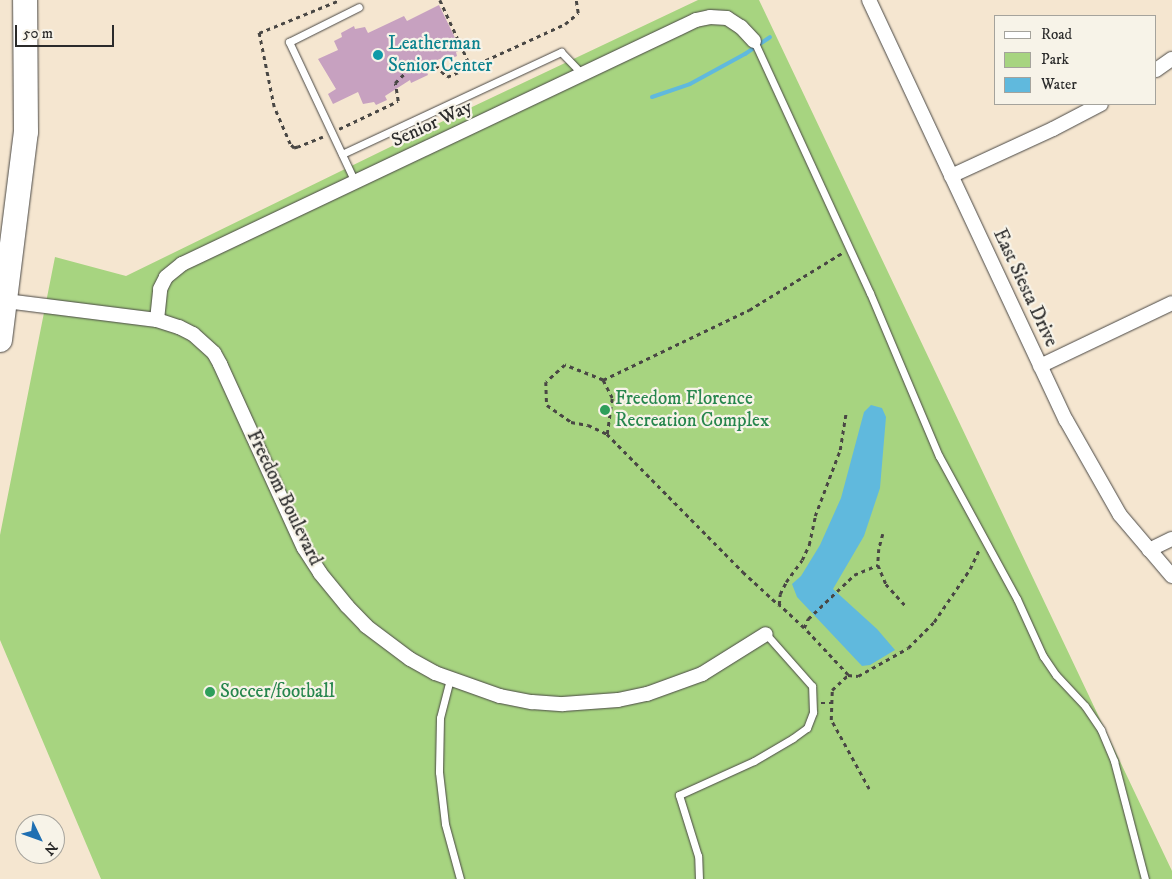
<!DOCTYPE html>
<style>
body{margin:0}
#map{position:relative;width:1172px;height:879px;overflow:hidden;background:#f5e6d0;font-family:"IM FELL DW Pica",serif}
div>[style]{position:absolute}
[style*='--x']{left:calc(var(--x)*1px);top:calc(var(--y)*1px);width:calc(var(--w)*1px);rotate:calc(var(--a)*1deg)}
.green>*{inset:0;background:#a7d480}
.water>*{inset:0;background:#60b9dd}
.stream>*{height:4px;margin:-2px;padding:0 2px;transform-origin:2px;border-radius:2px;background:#60b9dd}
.building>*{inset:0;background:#c7a1c0}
.path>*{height:2.5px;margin-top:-1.25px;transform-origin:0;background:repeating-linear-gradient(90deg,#494744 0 4px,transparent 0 8px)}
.roads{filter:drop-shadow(0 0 1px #494744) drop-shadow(0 0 1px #494744)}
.service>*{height:7px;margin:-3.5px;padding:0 3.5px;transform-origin:3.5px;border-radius:3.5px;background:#fff}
.minor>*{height:14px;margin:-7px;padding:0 7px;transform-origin:7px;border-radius:7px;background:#fff}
.trunk>*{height:24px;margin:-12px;padding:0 12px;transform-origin:12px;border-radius:12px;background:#fff}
.dots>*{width:14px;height:14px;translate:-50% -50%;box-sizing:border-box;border:2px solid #f7f3e8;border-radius:50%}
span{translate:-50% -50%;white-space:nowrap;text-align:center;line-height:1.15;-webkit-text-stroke:4.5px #f7f3e8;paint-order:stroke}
.culture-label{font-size:19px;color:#0d838f}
.left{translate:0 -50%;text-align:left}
.street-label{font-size:19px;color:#2b2b2b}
.leisure-label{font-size:19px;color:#27864d}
.legend{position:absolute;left:994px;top:15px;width:162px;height:90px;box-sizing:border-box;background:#f7f3e8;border:1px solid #a5a39c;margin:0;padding:6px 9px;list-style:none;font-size:15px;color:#2b2b2b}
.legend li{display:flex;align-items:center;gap:10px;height:25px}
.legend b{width:25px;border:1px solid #a5a39c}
.north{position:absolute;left:15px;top:814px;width:50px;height:50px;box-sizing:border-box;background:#f7f3e8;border:1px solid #a5a39c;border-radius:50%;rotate:132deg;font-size:14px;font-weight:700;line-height:20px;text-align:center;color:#2b2b2b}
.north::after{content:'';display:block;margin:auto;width:18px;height:22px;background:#1f6fb2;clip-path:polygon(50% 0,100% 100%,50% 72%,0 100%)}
.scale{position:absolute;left:15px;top:25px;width:99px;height:22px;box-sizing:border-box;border:2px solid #2b2b2b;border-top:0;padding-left:6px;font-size:15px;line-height:18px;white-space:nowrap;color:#2b2b2b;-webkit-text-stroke:4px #f7f3e8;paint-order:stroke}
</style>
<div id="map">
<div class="green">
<i style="clip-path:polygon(698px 0,759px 0,1172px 871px,1172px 879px,101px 879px,0 640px,0 535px,55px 257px,126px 276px,472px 107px)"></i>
</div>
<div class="water">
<i style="clip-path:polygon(871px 405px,882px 408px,886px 417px,880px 488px,864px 536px,833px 589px,877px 629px,895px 650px,870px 665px,862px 666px,797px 597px,792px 584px,801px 576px,820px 545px,841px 498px,864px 412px)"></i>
</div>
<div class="stream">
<i style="--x:652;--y:97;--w:40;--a:-18.9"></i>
<i style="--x:690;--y:84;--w:63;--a:-28.6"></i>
<i style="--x:745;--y:54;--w:30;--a:-34"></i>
</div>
<div class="building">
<i style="clip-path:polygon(439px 5px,461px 50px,456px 52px,457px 56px,446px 61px,445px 57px,424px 65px,428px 75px,411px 83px,410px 80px,385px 96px,387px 100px,376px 105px,374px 102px,363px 104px,358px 92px,333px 104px,328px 94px,336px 89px,318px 59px,338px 50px,334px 41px,342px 37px,341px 33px,354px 26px,355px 29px,365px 27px,368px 33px,404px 16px,407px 21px)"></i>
</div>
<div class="path">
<i style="--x:440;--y:0;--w:74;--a:65.2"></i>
<i style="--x:471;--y:67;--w:103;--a:-24.6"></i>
<i style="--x:565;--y:24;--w:17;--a:-40"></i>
<i style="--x:578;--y:13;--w:13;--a:-99"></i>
<i style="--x:423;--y:64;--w:13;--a:4"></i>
<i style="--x:436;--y:65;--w:16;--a:47"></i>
<i style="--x:447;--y:77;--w:26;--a:-23"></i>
<i style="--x:339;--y:129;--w:65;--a:-25.4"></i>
<i style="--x:398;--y:101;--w:18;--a:-99"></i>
<i style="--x:395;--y:83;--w:16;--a:-45"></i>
<i style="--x:323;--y:137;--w:27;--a:158"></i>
<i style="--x:298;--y:147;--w:4;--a:166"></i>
<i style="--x:294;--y:148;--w:6;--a:-135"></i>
<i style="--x:290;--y:144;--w:40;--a:-113.4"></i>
<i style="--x:274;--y:107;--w:76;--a:-101.5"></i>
<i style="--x:259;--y:33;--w:87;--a:-22.2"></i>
<i style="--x:603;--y:380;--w:162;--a:-25.6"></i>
<i style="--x:749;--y:310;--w:109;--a:-31.5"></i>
<i style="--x:607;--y:434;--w:36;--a:-82"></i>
<i style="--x:612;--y:398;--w:20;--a:-117"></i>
<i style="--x:603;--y:380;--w:41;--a:-158.5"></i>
<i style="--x:565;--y:365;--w:25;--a:138"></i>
<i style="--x:546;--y:382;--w:23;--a:88"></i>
<i style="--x:547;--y:405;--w:29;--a:35"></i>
<i style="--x:571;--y:422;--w:17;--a:10"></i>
<i style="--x:588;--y:425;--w:21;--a:25"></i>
<i style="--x:607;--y:434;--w:194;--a:45.4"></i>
<i style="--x:743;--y:572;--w:49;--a:42.5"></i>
<i style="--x:883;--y:534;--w:16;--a:105"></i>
<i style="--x:879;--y:549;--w:16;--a:94"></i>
<i style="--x:878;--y:565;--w:21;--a:67"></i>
<i style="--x:886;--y:584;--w:28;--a:48"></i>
<i style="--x:804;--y:628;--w:34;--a:-137"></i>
<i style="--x:779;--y:605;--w:11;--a:-85"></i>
<i style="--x:780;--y:594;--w:13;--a:-63"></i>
<i style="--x:786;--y:582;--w:27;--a:-54"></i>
<i style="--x:802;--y:560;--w:17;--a:-65"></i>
<i style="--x:809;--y:545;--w:30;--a:-78"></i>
<i style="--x:815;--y:516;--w:71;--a:-69.3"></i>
<i style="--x:840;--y:450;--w:39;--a:-81"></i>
<i style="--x:848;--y:675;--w:10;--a:6"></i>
<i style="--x:858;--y:676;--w:57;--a:-29.2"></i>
<i style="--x:908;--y:648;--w:37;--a:-45"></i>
<i style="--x:934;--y:622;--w:64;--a:-55.8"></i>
<i style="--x:970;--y:569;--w:21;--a:-65"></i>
<i style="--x:821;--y:703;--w:11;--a:0"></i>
<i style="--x:869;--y:789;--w:79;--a:-118.8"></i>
<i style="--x:831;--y:720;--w:30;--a:-88"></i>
<i style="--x:832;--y:690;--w:22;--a:-43"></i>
<i style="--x:848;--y:675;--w:64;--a:-133.1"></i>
<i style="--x:804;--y:628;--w:10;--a:-66"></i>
<i style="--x:808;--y:619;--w:64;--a:-43.7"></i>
<i style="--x:854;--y:575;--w:26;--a:-23"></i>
</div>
<div class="roads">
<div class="service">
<i style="--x:754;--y:41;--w:277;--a:65.3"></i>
<i style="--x:870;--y:293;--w:177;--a:67.1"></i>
<i style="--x:939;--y:456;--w:163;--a:61.4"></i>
<i style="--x:1017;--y:599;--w:63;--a:65.5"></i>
<i style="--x:1043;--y:656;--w:23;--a:56"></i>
<i style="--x:1056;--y:675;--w:42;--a:46.9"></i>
<i style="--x:1085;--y:706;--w:29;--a:56"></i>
<i style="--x:1101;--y:730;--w:34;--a:67"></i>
<i style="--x:1114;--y:761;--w:122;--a:75.3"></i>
<i style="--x:342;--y:154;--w:242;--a:-25"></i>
<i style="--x:561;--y:52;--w:30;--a:46"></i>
<i style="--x:355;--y:182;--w:155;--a:-115.2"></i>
<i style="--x:289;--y:42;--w:78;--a:-26.6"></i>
<i style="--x:450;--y:679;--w:40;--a:104.4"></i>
<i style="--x:440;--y:718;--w:54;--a:91.1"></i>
<i style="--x:439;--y:772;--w:52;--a:83.4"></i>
<i style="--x:445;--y:824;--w:57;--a:74.7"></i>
<i style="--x:699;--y:879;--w:23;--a:-92"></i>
<i style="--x:698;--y:856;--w:64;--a:-107.3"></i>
<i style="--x:679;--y:795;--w:82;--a:-24.4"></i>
<i style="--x:754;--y:761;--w:45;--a:-30.5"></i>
<i style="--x:793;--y:738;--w:17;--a:-36"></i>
<i style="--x:807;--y:728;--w:17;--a:-69"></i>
<i style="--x:813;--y:712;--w:26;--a:-92"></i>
<i style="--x:812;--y:686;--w:69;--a:-131.5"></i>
</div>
<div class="minor">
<i style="--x:869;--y:0;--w:464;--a:64.9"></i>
<i style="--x:1066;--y:420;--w:109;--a:60.4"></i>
<i style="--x:1120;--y:515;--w:80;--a:49.6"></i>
<i style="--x:1156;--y:70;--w:19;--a:-35"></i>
<i style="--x:951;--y:176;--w:112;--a:-24.7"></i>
<i style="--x:1053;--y:129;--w:54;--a:-27.5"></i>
<i style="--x:0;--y:302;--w:6;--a:-9"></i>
<i style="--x:6;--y:301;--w:152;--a:7.2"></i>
<i style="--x:157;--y:320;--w:23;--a:18"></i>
<i style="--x:179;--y:327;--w:16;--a:27"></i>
<i style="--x:193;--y:334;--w:28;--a:42"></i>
<i style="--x:214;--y:353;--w:13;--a:61"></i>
<i style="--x:220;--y:364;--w:202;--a:65.5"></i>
<i style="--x:304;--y:548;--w:30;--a:57"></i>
<i style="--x:320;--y:573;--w:43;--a:50.7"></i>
<i style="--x:347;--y:606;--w:28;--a:46"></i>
<i style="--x:366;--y:626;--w:55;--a:36.9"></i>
<i style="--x:410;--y:659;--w:29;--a:29"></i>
<i style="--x:435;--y:673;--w:69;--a:19.5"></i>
<i style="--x:500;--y:696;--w:33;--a:11"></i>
<i style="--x:532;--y:702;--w:31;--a:4"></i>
<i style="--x:563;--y:704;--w:55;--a:-4.2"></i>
<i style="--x:618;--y:700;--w:30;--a:-12"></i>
<i style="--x:647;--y:694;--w:59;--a:-20"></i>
<i style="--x:702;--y:674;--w:75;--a:-32"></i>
<i style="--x:157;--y:320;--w:31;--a:-84"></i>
<i style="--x:160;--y:289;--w:13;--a:-63"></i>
<i style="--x:166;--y:277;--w:21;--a:-39"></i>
<i style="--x:182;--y:264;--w:569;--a:-25.39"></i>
<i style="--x:696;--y:20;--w:14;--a:-12"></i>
<i style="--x:710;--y:17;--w:17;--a:3"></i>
<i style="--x:727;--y:18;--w:17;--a:33"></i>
<i style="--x:741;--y:27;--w:19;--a:47"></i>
<i style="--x:1040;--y:366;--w:146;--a:-25.5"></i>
<i style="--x:1149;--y:550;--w:25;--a:-26"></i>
</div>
<div class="trunk">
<i style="--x:0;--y:340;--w:210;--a:-82.9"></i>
<i style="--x:26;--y:132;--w:132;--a:-90.4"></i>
</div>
</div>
<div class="dots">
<i style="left:378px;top:55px;background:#0f9aa8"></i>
<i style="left:605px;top:410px;background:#2e9e5b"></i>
<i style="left:210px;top:692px;background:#2e9e5b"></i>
</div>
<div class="culture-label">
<span class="left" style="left:388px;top:55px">Leatherman<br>Senior Center</span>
</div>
<div class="street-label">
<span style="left:432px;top:124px;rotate:-25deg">Senior Way</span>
<span style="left:1025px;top:288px;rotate:65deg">East Siesta Drive</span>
<span style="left:284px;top:498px;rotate:64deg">Freedom Boulevard</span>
</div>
<div class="leisure-label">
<span class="left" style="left:615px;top:410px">Freedom Florence<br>Recreation Complex</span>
<span class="left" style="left:220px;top:692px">Soccer/football</span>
</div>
<ul class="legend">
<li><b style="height:6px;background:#fff"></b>Road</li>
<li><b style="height:14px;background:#a7d480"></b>Park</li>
<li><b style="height:14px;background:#60b9dd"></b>Water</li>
</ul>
<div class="north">N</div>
<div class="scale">50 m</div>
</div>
